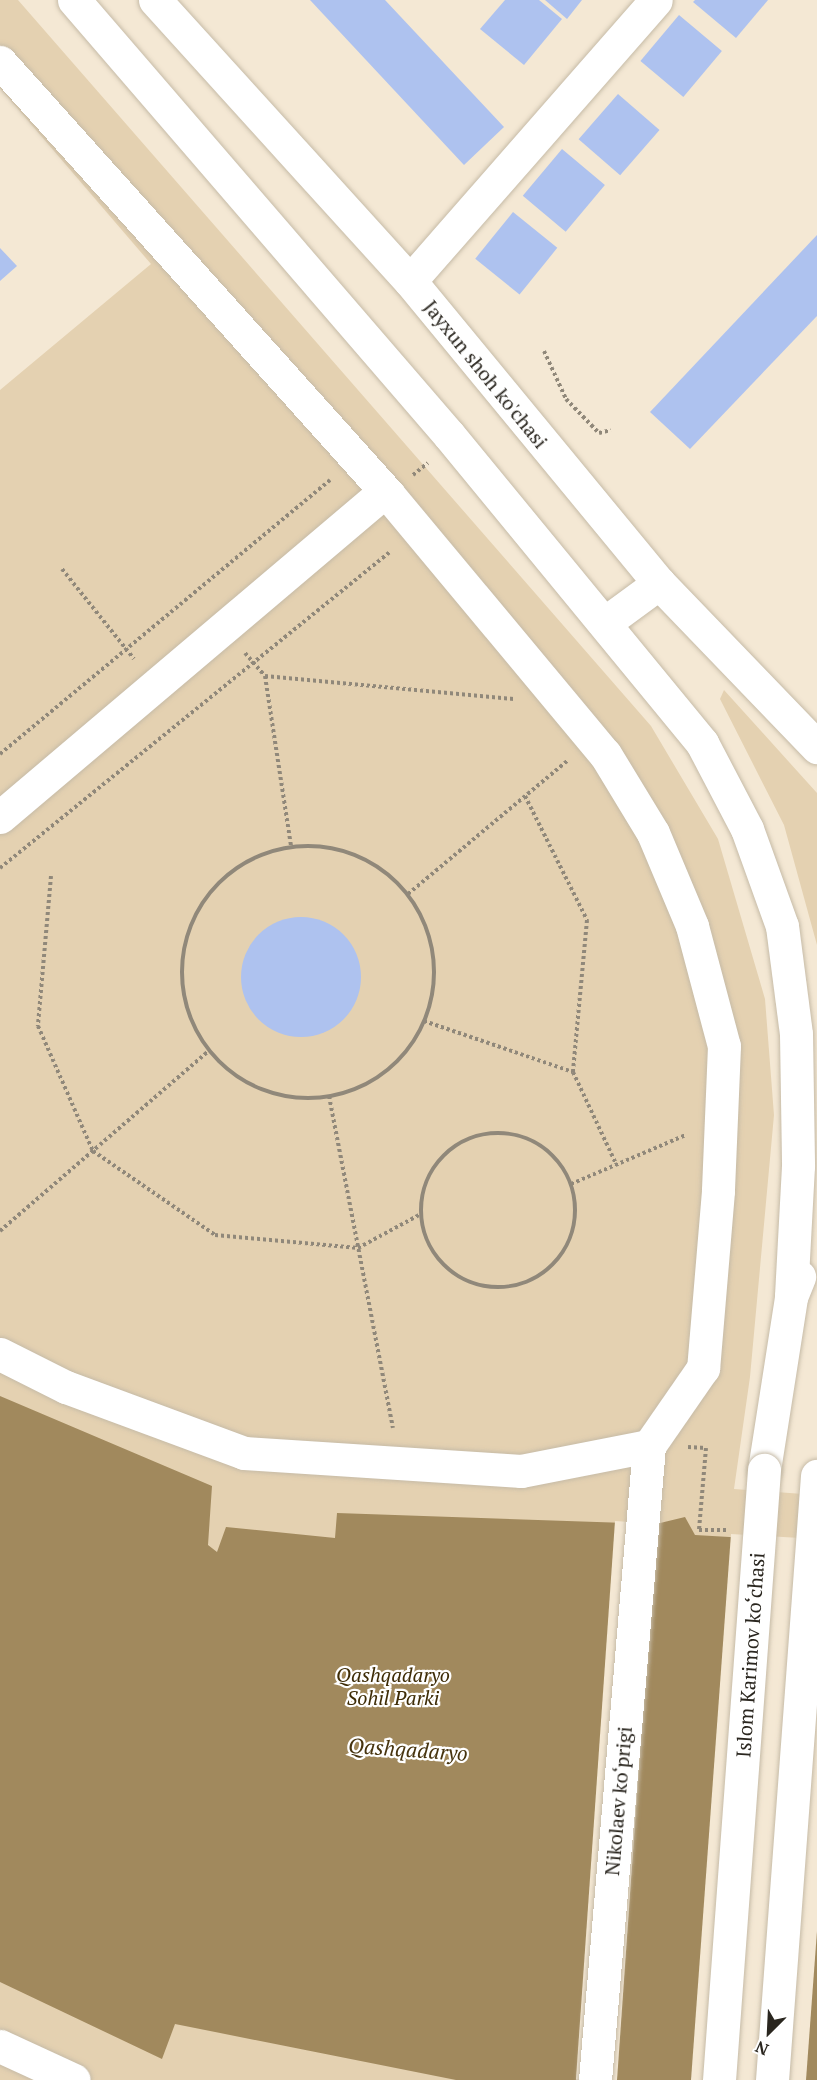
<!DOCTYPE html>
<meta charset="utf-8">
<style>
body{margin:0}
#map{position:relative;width:817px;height:2080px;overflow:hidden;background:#f4e8d4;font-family:"PT Serif",serif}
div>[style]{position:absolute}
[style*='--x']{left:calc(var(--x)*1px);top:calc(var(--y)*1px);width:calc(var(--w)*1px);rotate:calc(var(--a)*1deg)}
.green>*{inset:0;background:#e4d1b1}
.water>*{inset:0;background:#a1895d}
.pier>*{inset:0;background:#f4e8d4;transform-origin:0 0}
.building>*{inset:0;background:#aec2ef;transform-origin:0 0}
.round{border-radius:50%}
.path>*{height:4px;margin-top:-2px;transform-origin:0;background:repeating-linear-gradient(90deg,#90887a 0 3px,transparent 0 6px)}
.path>.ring{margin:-2px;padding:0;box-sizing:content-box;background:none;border:4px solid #90887a;border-radius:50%}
.roads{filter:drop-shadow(0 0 2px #c6bba7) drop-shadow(0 0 2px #c6bba7)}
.minor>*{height:33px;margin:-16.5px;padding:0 16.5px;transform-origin:16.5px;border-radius:16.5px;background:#fff}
.highway>*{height:33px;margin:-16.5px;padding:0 16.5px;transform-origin:16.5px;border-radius:16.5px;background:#fff}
.bridges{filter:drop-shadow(0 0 2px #c6bba7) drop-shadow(0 0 2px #c6bba7)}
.highway-bridge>*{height:33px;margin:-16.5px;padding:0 16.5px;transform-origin:16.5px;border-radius:16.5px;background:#fff}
span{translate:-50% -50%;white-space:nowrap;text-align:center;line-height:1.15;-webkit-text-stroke:4.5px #fff;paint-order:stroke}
.street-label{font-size:20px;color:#2a261f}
.park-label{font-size:20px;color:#3e2c06;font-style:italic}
.water-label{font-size:21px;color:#47340f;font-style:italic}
.north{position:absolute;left:739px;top:2002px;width:60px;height:60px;-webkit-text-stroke:4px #fff;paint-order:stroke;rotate:204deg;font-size:16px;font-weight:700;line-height:24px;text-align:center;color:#2a261f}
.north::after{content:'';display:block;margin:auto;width:21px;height:27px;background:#2a261f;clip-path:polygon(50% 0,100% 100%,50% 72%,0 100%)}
</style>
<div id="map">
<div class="green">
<i style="clip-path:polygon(0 0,18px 0,651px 726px,718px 839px,765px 999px,774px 1115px,750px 1377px,734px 1489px,817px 1495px,817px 2080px,0 2080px,0 390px,151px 264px,0 88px)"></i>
<i style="clip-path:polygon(724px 690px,817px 793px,817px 945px,784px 825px,720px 699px)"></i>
</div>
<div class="water">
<i style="clip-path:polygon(0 1396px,212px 1486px,208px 1545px,217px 1552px,226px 1527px,335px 1538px,337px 1513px,656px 1524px,685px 1517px,695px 1535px,817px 1542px,817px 2080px,456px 2080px,175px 2024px,162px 2059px,0 1982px)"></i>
</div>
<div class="pier">
<i style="left:615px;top:1521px;width:41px;height:560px;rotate:4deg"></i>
<i style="clip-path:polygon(731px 1534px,817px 1539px,817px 1931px,806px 2080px,691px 2080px)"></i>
</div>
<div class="building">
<i style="clip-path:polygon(310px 0,385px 0,504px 127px,464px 165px)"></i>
<i style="clip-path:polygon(505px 0,539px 0,562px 19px,524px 65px,480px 29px)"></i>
<i style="clip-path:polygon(545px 0,582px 0,567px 19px)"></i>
<i style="clip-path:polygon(695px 0,768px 0,736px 38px,693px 2px)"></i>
<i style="left:679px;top:15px;width:56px;height:60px;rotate:40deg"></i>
<i style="left:618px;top:94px;width:55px;height:60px;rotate:41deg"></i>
<i style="left:562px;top:149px;width:56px;height:61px;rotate:40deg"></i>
<i style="left:513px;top:212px;width:57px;height:60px;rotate:39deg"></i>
<i style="clip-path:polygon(817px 235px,817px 316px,690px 449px,650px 412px)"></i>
<i style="clip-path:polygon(0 248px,17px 266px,0 281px)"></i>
<i class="round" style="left:241px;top:917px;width:120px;height:120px"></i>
</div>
<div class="path">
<i style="--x:544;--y:351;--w:53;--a:65.4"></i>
<i style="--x:566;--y:399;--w:47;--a:45.9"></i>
<i style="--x:599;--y:433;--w:12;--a:-14"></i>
<i style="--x:413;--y:475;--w:19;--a:-39"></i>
<i style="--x:62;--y:569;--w:115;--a:51.3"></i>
<i style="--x:245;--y:653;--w:30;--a:49"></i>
<i style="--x:265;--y:676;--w:172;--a:81.3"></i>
<i style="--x:265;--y:676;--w:250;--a:5.3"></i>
<i style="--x:0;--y:754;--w:429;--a:-39.7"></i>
<i style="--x:525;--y:796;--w:139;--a:63.4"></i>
<i style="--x:587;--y:920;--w:153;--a:95.3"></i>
<i style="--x:573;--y:1072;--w:102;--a:64.9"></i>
<i class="ring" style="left:182px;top:846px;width:248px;height:248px"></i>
<i style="--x:0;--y:868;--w:503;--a:-39.03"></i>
<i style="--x:51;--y:876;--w:151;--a:95"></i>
<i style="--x:38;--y:1026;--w:137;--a:66.3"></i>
<i style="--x:93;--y:1151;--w:148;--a:34.5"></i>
<i style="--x:215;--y:1235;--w:144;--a:5.2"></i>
<i style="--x:358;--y:1248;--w:72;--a:-28.4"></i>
<i style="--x:408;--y:894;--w:209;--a:-39.9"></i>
<i style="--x:424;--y:1021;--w:157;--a:18.9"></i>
<i style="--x:329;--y:1096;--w:338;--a:79.1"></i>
<i class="ring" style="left:421px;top:1133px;width:150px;height:150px"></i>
<i style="--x:571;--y:1184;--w:125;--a:-23.1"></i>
<i style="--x:0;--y:1231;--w:277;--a:-40.8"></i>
<i style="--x:688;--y:1447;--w:18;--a:3"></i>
<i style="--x:706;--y:1448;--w:82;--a:94.9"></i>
<i style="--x:699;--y:1530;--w:27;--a:0"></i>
</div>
<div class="roads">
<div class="minor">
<i style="--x:0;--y:62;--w:581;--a:48.07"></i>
<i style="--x:388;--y:494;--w:339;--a:50.2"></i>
<i style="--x:605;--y:754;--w:92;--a:58.7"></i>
<i style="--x:653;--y:833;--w:101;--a:67.2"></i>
<i style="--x:692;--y:926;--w:124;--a:75.1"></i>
<i style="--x:724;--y:1046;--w:145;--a:92.4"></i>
<i style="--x:718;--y:1191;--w:178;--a:94.8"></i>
<i style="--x:703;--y:1368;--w:95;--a:124.7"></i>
<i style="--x:649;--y:1446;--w:636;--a:94.87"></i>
<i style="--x:410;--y:281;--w:373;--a:-48.8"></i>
<i style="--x:0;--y:817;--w:504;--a:-40.26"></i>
<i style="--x:0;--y:1354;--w:74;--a:26.6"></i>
<i style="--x:66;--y:1387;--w:190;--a:20.3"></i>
<i style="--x:244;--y:1453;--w:278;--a:3.7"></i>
<i style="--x:521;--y:1471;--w:130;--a:-11.1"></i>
<i style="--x:0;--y:2046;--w:81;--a:24.7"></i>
</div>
<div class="highway">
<i style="--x:74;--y:0;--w:574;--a:49.24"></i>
<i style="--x:449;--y:435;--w:399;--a:50.6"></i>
<i style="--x:702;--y:743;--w:97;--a:62.4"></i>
<i style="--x:747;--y:829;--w:103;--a:70.2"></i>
<i style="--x:782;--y:926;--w:109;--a:82.6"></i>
<i style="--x:796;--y:1034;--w:132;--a:89.1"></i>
<i style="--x:798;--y:1166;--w:131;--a:93.1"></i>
<i style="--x:155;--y:0;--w:379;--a:47.8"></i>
<i style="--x:410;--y:281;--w:391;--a:50.5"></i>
<i style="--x:659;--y:583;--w:228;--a:46.1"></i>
<i style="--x:606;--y:622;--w:66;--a:-36.3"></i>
<i style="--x:764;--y:1470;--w:175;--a:-81.1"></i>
<i style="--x:791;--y:1297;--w:22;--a:-68"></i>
</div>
</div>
<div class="bridges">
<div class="highway-bridge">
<i style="--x:719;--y:2080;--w:612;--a:-85.78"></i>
<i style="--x:772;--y:2080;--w:606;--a:-85.74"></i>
</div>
</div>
<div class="street-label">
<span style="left:486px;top:374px;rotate:51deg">Jayxun shoh ko'chasi</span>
<span style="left:750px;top:1655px;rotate:-86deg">Islom Karimov ko‘chasi</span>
<span style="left:618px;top:1801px;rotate:-85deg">Nikolaev ko‘prigi</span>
</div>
<div class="park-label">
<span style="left:393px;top:1686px">Qashqadaryo<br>Sohil Parki</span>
</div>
<div class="water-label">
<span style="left:408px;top:1749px;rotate:4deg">Qashqadaryo</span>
</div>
<div class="north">N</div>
</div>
